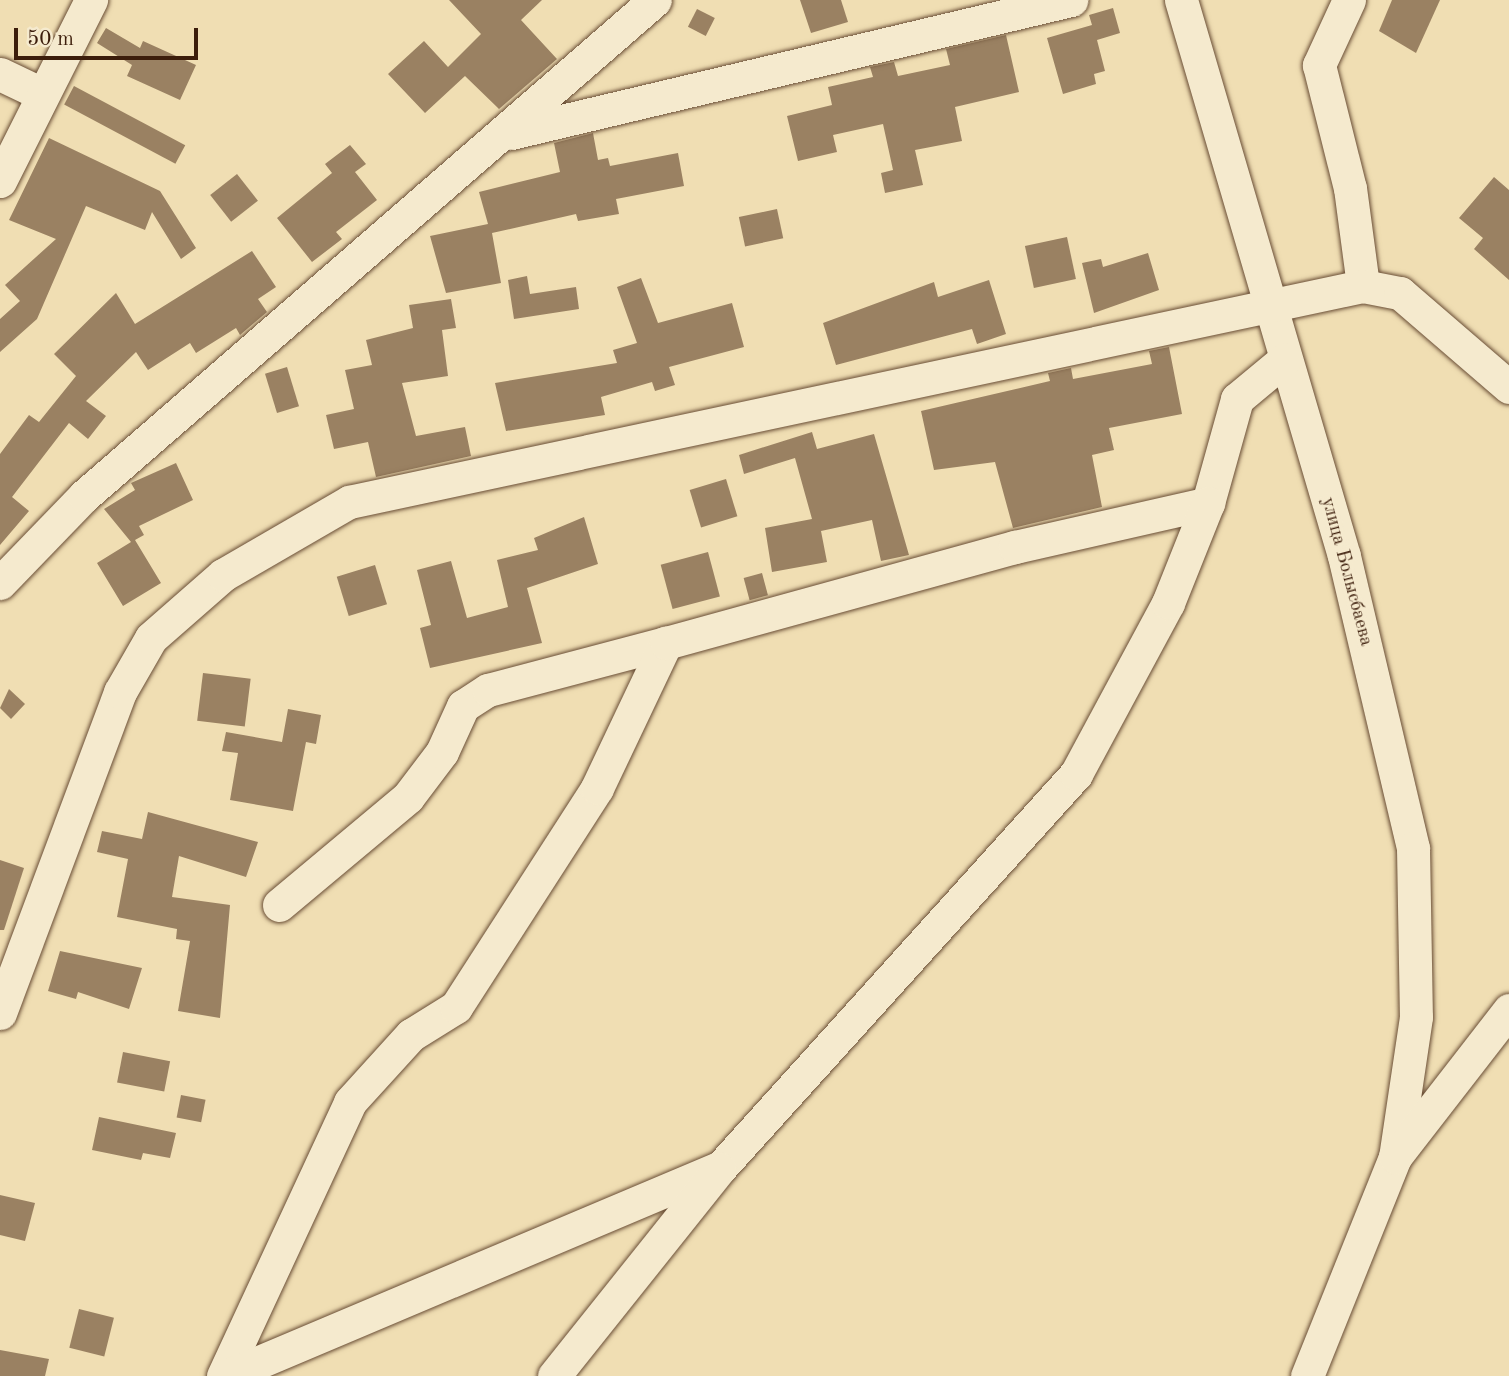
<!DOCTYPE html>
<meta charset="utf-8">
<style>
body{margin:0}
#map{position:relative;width:1509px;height:1376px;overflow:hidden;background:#f0deb3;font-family:"Old Standard TT",serif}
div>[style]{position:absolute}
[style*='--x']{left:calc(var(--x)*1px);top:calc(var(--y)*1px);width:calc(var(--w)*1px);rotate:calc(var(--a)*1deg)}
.building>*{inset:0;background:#9a8162;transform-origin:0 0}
.roads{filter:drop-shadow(0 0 2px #694d35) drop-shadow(0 0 2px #694d35)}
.minor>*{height:33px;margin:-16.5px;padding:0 16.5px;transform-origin:16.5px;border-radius:16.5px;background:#f5eace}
span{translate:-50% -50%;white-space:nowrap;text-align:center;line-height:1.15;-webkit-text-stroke:7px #f5eace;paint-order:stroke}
.street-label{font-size:19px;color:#3c1d0b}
.scale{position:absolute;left:14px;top:28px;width:184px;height:32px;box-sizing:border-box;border:4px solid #3c1d0b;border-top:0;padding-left:9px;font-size:21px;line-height:24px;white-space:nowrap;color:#3c1d0b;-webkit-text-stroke:5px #f5eace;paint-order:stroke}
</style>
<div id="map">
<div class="building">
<i style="clip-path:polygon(449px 0,542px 0,521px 20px,557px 59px,499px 109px,465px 76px,425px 113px,388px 74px,424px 41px,448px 67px,481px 34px)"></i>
<i style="clip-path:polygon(800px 0,841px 0,848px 22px,811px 33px)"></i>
<i style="clip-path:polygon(1392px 0,1440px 0,1416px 53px,1379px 31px)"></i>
<i style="clip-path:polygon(1113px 8px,1120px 33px,1097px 40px,1105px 71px,1094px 74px,1096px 84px,1063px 94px,1047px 38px,1092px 25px,1089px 15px)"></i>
<i style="left:697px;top:9px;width:20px;height:20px;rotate:27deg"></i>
<i style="clip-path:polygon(106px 28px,140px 48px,143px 41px,196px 65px,180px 100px,127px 76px,132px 65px,97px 43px)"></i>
<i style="clip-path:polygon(1006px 35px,1019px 92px,955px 107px,962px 141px,915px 150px,923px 185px,885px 193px,881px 173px,893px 170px,883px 124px,833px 135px,837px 152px,798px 161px,787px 116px,832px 105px,828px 87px,873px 77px,870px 67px,894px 62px,898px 76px,950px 65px,946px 49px)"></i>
<i style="left:74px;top:86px;width:126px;height:21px;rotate:28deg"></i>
<i style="clip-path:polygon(593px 133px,598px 160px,608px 158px,610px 166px,678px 153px,684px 186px,616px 199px,619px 214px,578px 221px,576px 214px,492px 233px,501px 283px,446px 293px,430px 236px,488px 224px,479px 192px,560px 172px,554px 143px)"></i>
<i style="clip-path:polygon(49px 138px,160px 191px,196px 248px,181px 259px,152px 212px,145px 230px,86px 206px,37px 319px,0 352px,0 319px,20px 301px,5px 285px,56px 239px,9px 220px)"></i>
<i style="clip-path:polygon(350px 145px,366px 164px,355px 172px,377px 200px,336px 232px,342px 239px,312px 262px,277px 218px,332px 173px,325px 164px)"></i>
<i style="left:237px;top:174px;width:34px;height:34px;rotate:52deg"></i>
<i style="clip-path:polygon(1494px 177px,1509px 190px,1509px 280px,1474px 249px,1483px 238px,1459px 218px)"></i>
<i style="left:777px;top:209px;width:30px;height:39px;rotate:78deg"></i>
<i style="left:1067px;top:237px;width:43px;height:43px;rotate:78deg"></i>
<i style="clip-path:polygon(252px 251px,276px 287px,258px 299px,267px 312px,240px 335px,236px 328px,196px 353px,190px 343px,148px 370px,136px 352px,86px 401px,106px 416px,88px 439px,69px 423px,12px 497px,29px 511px,0 545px,0 454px,29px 415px,39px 422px,76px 376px,54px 354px,116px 293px,135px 324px)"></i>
<i style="clip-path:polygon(1148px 253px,1159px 290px,1094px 313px,1082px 263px,1101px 259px,1103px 267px)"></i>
<i style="clip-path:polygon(527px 276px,530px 294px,576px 287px,579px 309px,514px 319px,508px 280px)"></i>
<i style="clip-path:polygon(641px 278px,658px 323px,732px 303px,744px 347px,669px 367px,675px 385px,655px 391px,652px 382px,601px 397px,605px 415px,506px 431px,495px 383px,617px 363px,613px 350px,637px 343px,617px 287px)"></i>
<i style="clip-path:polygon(989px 280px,1006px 334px,977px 344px,972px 329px,836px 365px,823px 323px,934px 282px,938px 297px)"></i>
<i style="clip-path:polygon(451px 299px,456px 328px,442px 330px,448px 376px,402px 383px,416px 436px,465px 427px,471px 456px,376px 477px,368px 442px,334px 449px,326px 415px,354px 409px,345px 370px,372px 365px,366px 340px,413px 328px,409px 305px)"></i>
<i style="clip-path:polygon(1169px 347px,1182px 414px,1109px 428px,1114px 450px,1092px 455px,1102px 507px,1013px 528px,995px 462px,934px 470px,921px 411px,1050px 381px,1048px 373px,1071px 368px,1073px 379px,1152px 364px,1149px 351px)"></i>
<i style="left:287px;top:367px;width:41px;height:23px;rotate:73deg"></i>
<i style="clip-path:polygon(812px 432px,817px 449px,874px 434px,909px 555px,881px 561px,872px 520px,821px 531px,827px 562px,772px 572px,765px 528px,812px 519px,795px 458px,744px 474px,739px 455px)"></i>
<i style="clip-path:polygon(176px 463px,193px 500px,139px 526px,144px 535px,135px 540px,161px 583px,123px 606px,97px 563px,131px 542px,104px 509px,135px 490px,131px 483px)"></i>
<i style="left:726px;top:479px;width:39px;height:38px;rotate:73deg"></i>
<i style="clip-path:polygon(584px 517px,598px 564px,527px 588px,542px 643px,430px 668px,420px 628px,431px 625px,417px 570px,451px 561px,467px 618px,508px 607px,497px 560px,538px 550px,534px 538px)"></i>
<i style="left:708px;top:552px;width:46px;height:49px;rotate:75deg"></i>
<i style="left:375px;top:565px;width:41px;height:40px;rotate:73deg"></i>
<i style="left:762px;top:573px;width:23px;height:19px;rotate:75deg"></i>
<i style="left:203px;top:673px;width:48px;height:48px;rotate:7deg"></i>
<i style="clip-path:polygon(9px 689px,25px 704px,11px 719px,0 708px)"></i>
<i style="clip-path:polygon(288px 709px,321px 715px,316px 744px,306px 742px,293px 811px,230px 800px,238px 753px,222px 751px,226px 732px,282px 742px)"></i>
<i style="clip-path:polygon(148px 812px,258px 842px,246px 877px,179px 856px,172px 897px,230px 905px,220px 1018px,178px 1011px,190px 941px,176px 939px,177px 929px,117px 917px,128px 859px,97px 852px,102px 831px,142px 839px)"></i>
<i style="clip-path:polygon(0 860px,24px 868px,4px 930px,0 930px)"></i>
<i style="clip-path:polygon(60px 951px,142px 968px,129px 1009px,78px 992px,76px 999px,48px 991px)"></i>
<i style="left:123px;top:1052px;width:48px;height:31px;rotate:11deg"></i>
<i style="left:181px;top:1095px;width:25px;height:23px;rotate:11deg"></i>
<i style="clip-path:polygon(99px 1117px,176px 1133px,170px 1158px,143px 1153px,141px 1160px,92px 1150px)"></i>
<i style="clip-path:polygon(0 1195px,35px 1203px,25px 1241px,0 1235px)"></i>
<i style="left:79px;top:1309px;width:36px;height:40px;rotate:14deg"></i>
<i style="clip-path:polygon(0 1350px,49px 1359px,45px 1376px,0 1376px)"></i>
</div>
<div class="roads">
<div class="minor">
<i style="--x:1181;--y:0;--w:579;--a:73.66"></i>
<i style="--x:1344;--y:556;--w:300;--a:76.7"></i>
<i style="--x:1413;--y:848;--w:169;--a:89"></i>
<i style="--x:1416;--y:1017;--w:142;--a:98.5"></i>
<i style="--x:1349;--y:0;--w:72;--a:114.8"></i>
<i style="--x:1319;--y:65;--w:127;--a:75.9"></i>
<i style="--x:1350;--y:188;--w:99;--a:82.4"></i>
<i style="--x:0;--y:74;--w:47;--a:25.5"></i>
<i style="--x:511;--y:133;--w:576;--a:-13.36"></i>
<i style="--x:0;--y:181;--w:203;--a:-63.3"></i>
<i style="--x:0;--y:583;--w:121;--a:-46"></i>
<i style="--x:84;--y:496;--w:756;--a:-40.98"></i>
<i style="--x:279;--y:905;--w:168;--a:-39.9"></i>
<i style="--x:408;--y:797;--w:56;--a:-52.9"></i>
<i style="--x:442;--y:752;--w:51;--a:-65.5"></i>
<i style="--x:463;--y:706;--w:30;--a:-33"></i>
<i style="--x:488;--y:690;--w:184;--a:-14.8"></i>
<i style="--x:0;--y:1013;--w:343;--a:-69.5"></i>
<i style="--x:120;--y:692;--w:62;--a:-60.1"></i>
<i style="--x:151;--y:638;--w:96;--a:-41.2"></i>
<i style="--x:223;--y:575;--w:146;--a:-30.1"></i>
<i style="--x:349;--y:502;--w:1037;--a:-12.03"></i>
<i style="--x:1363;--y:286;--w:38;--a:11"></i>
<i style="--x:1400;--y:293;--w:144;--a:40.8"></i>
<i style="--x:223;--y:1376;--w:302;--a:-65.1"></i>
<i style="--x:350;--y:1102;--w:91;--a:-47.7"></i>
<i style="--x:411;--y:1035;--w:53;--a:-31.9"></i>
<i style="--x:456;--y:1007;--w:260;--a:-57.2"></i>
<i style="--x:597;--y:788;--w:161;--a:-64.6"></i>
<i style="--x:666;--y:643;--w:362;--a:-15.4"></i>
<i style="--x:1015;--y:547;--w:198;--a:-12.8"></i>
<i style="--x:1208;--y:503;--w:108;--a:-74.4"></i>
<i style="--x:1237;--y:399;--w:62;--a:-39.8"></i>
<i style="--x:226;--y:1376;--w:537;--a:-22.89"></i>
<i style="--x:721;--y:1167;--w:530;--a:-47.91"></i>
<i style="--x:1076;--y:774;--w:194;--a:-61.7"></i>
<i style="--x:1168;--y:603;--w:108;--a:-68.2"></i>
<i style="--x:554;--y:1376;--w:265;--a:-51.4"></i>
<i style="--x:1307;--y:1376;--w:236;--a:-68.1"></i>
<i style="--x:1395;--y:1157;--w:186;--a:-52.2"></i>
</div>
</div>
<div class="street-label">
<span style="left:1346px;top:572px;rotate:75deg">улица Болысбаева</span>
</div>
<div class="scale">50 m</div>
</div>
